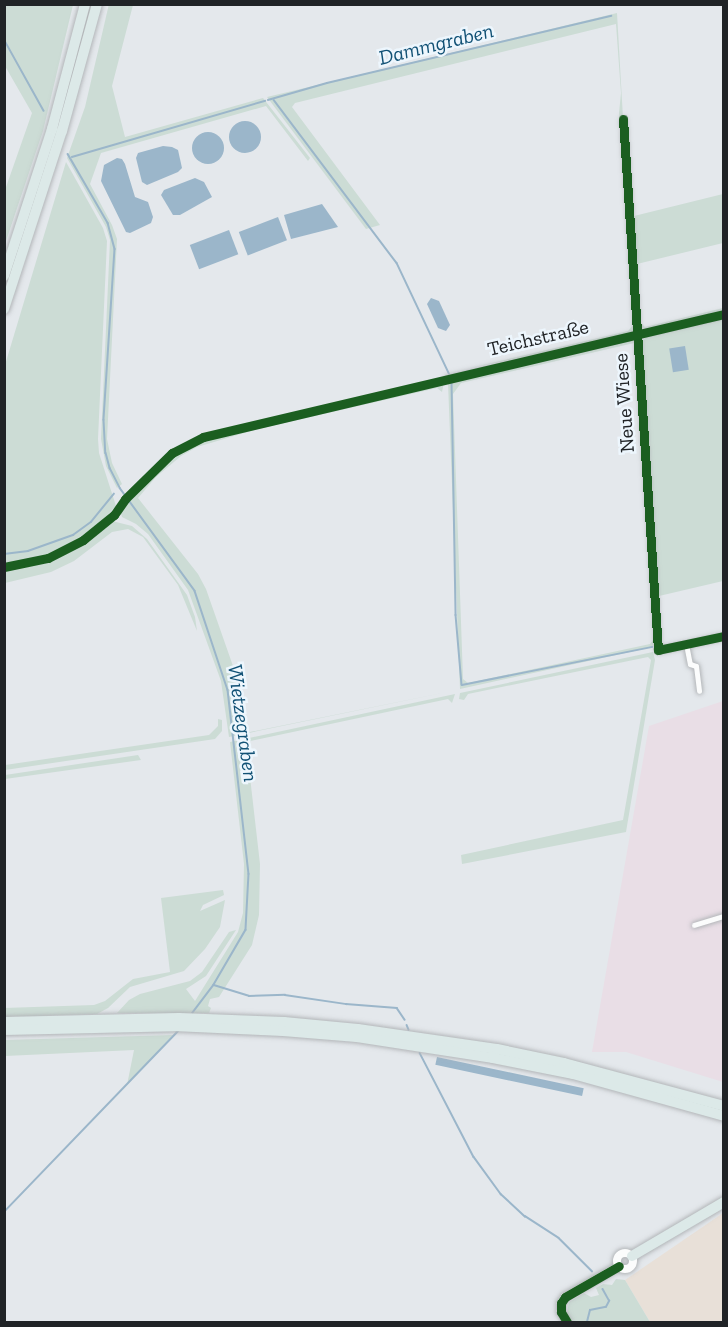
<!DOCTYPE html>
<meta charset="utf-8">
<style>
body{margin:0}
#map{position:relative;width:728px;height:1327px;overflow:hidden;background:#e4e8ec;font-family:"Zilla Slab",serif}
div>[style]{position:absolute}
[style*='--x']{left:calc(var(--x)*1px);top:calc(var(--y)*1px);width:calc(var(--w)*1px);rotate:calc(var(--a)*1deg)}
.commercial>*{inset:0;background:#e8e0d8}
.industrial>*{inset:0;background:#e9dee6}
.green>*{inset:0;background:#ccdcd5}
.water>*{inset:0;background:#9bb6ca;transform-origin:0 0}
.round{border-radius:50%}
.stream>*{height:1.5px;margin:-0.75px;padding:0 0.75px;transform-origin:0.75px;border-radius:0.75px;background:#9bb6ca}
.roads{filter:drop-shadow(0 0 2px #b3b6b9) drop-shadow(0 0 2px #b3b6b9)}
.street>*{height:5px;margin:-2.5px;padding:0 2.5px;transform-origin:2.5px;border-radius:2.5px;background:#fbfcfc}
.secondary>*{height:8px;margin:-4px;padding:0 4px;transform-origin:4px;border-radius:4px;background:#fbfcfc}
.secondary>.ring{margin:-4px;padding:0;box-sizing:content-box;background:none;border:8px solid #fbfcfc;border-radius:50%}
.highway>*{height:10px;margin:-5px;padding:0 5px;transform-origin:5px;border-radius:5px;background:#dce9e8}
.cycleway>*{height:9px;margin:-4.5px;padding:0 4.5px;transform-origin:4.5px;border-radius:4.5px;background:#1b5e20}
span{translate:-50% -50%;white-space:nowrap;text-align:center;line-height:1.15;-webkit-text-stroke:5px #edf6fd;paint-order:stroke}
.street-label{font-size:20px;color:#202326}
.water-label{font-size:21px;color:#115175;font-style:italic}
.frame{position:absolute;inset:0;border:6px solid #202326;pointer-events:none}
</style>
<div id="map">
<div class="commercial">
<i style="clip-path:polygon(723px 1213px,723px 1322px,650px 1322px,625px 1280px)"></i>
</div>
<div class="industrial">
<i style="clip-path:polygon(723px 701px,723px 1082px,626px 1052px,592px 1052px,649px 726px)"></i>
</div>
<div class="green">
<i style="clip-path:polygon(5px 4px,73px 5px,43px 131px,5px 244px,5px 190px,32px 113px,5px 66px)"></i>
<i style="clip-path:polygon(109px 4px,133px 5px,112px 86px,125px 137px,263px 98px,310px 158px,308px 161px,266px 106px,101px 153px,90px 184px,112px 225px,117px 239px,107px 439px,112px 463px,122px 484px,117px 488px,106px 466px,101px 439px,110px 240px,106px 227px,67px 158px,85px 107px)"></i>
<i style="clip-path:polygon(617px 13px,635px 328px,631px 333px,572px 347px,470px 368px,628px 331px,633px 325px,619px 113px,621px 93px,616px 24px,295px 103px,292px 107px,380px 225px,366px 229px,267px 97px)"></i>
<i style="clip-path:polygon(66px 162px,103px 228px,107px 241px,98px 439px,99px 453px,116px 506px,97px 526px,71px 545px,47px 556px,5px 565px,5px 365px)"></i>
<i style="clip-path:polygon(723px 194px,723px 243px,637px 264px,641px 323px,645px 327px,723px 308px,723px 311px,655px 327px,640px 328px,634px 261px,637px 259px,634px 216px)"></i>
<i style="clip-path:polygon(723px 319px,723px 581px,659px 596px,642px 342px,646px 337px)"></i>
<i style="clip-path:polygon(evenodd,632px 338px,635px 340px,655px 639px,653px 647px,460px 689px,448px 383px,632px 338px,634px 343px,654px 639px,650px 644px,468px 683px,463px 679px,453px 394px,461px 383px,634px 343px)"></i>
<i style="clip-path:polygon(444px 382px,442px 392px,437px 388px,258px 429px,197px 447px,181px 456px,156px 477px,138px 498px,198px 574px,206px 589px,233px 666px,245px 733px,452px 691px,229px 737px,221px 681px,188px 590px,148px 534px,136px 524px,122px 517px,120px 511px,160px 468px,190px 445px,202px 440px)"></i>
<i style="clip-path:polygon(112px 521px,132px 526px,147px 539px,187px 595px,195px 617px,197px 631px,178px 585px,143px 537px,128px 529px,112px 532px,74px 561px,51px 572px,5px 583px,5px 569px,61px 556px)"></i>
<i style="clip-path:polygon(653px 652px,655px 660px,626px 832px,462px 864px,461px 855px,623px 820px,651px 660px,648px 657px,468px 694px,464px 700px,459px 699px,460px 693px)"></i>
<i style="clip-path:polygon(455px 694px,452px 703px,448px 699px,246px 742px,260px 864px,259px 915px,252px 945px,219px 997px,210px 999px,208px 1006px,211px 1008px,209px 1013px,117px 1013px,129px 1000px,140px 994px,190px 981px,202px 972px,229px 932px,236px 930px,206px 976px,186px 989px,195px 1001px,238px 932px,243px 913px,244px 864px,230px 742px)"></i>
<i style="clip-path:polygon(218px 719px,222px 720px,222px 731px,215px 739px,5px 770px,5px 765px,209px 735px,218px 726px)"></i>
<i style="clip-path:polygon(138px 755px,141px 760px,5px 779px,5px 775px)"></i>
<i style="clip-path:polygon(223px 890px,224px 895px,203px 905px,200px 911px,225px 900px,220px 927px,205px 949px,184px 971px,130px 987px,108px 1008px,97px 1014px,5px 1017px,4px 1008px,94px 1005px,105px 1001px,133px 979px,170px 972px,161px 898px)"></i>
<i style="clip-path:polygon(173px 1035px,127px 1085px,134px 1050px,5px 1056px,5px 1040px)"></i>
<i style="clip-path:polygon(616px 1279px,625px 1280px,650px 1322px,572px 1322px,567px 1313px,569px 1302px,584px 1293px,591px 1297px,599px 1295px,596px 1288px,603px 1284px,612px 1285px)"></i>
</div>
<div class="water">
<i class="round" style="left:229px;top:121px;width:32px;height:32px"></i>
<i class="round" style="left:192px;top:132px;width:32px;height:32px"></i>
<i style="clip-path:polygon(163px 146px,172px 147px,178px 150px,182px 168px,178px 172px,147px 185px,142px 182px,136px 158px,138px 153px)"></i>
<i style="clip-path:polygon(117px 158px,122px 159px,125px 164px,135px 197px,148px 202px,153px 217px,151px 223px,130px 233px,126px 232px,101px 181px,104px 165px)"></i>
<i style="clip-path:polygon(195px 178px,204px 182px,212px 197px,180px 215px,173px 215px,161px 195px,164px 190px)"></i>
<i style="clip-path:polygon(322px 204px,338px 227px,291px 239px,284px 215px)"></i>
<i style="left:278px;top:217px;width:25px;height:42px;rotate:69deg"></i>
<i style="left:229px;top:230px;width:26px;height:42px;rotate:69deg"></i>
<i style="clip-path:polygon(431px 298px,439px 301px,450px 325px,446px 331px,438px 328px,427px 304px)"></i>
<i style="left:685px;top:346px;width:24px;height:16px;rotate:81deg"></i>
<i style="left:437px;top:1057px;width:150px;height:8px;rotate:12deg"></i>
</div>
<div class="stream">
<i style="--x:4;--y:39;--w:82;--a:60.9"></i>
<i style="--x:268;--y:100;--w:61;--a:-16.1"></i>
<i style="--x:327;--y:83;--w:292;--a:-13.3"></i>
<i style="--x:274;--y:100;--w:204;--a:53"></i>
<i style="--x:397;--y:263;--w:122;--a:64.7"></i>
<i style="--x:68;--y:154;--w:80;--a:59.9"></i>
<i style="--x:108;--y:223;--w:27;--a:75"></i>
<i style="--x:115;--y:249;--w:171;--a:93.7"></i>
<i style="--x:104;--y:420;--w:33;--a:87"></i>
<i style="--x:106;--y:453;--w:16;--a:75"></i>
<i style="--x:110;--y:468;--w:22;--a:63"></i>
<i style="--x:120;--y:488;--w:127;--a:53.9"></i>
<i style="--x:195;--y:591;--w:104;--a:71.6"></i>
<i style="--x:228;--y:690;--w:185;--a:83.5"></i>
<i style="--x:249;--y:874;--w:56;--a:93.1"></i>
<i style="--x:246;--y:930;--w:64;--a:120.2"></i>
<i style="--x:214;--y:985;--w:35;--a:127"></i>
<i style="--x:72;--y:157;--w:201;--a:-16.2"></i>
<i style="--x:452;--y:382;--w:233;--a:89"></i>
<i style="--x:456;--y:615;--w:70;--a:85.1"></i>
<i style="--x:462;--y:685;--w:194;--a:-11.3"></i>
<i style="--x:4;--y:554;--w:24;--a:-7"></i>
<i style="--x:28;--y:551;--w:48;--a:-19.6"></i>
<i style="--x:73;--y:535;--w:22;--a:-36"></i>
<i style="--x:91;--y:522;--w:36;--a:-51"></i>
<i style="--x:214;--y:985;--w:37;--a:17"></i>
<i style="--x:249;--y:996;--w:36;--a:-2"></i>
<i style="--x:285;--y:995;--w:62;--a:8.4"></i>
<i style="--x:346;--y:1004;--w:51;--a:4.5"></i>
<i style="--x:397;--y:1008;--w:14;--a:56"></i>
<i style="--x:407;--y:1025;--w:5;--a:68"></i>
<i style="--x:420;--y:1053;--w:117;--a:62.6"></i>
<i style="--x:474;--y:1157;--w:46;--a:53.9"></i>
<i style="--x:501;--y:1194;--w:33;--a:43"></i>
<i style="--x:525;--y:1216;--w:40;--a:32.9"></i>
<i style="--x:559;--y:1238;--w:47;--a:45"></i>
<i style="--x:4;--y:1212;--w:251;--a:-46.1"></i>
<i style="--x:587;--y:1322;--w:12;--a:-76"></i>
<i style="--x:590;--y:1310;--w:16;--a:-11"></i>
<i style="--x:606;--y:1307;--w:7;--a:-63"></i>
<i style="--x:609;--y:1301;--w:13;--a:-119"></i>
</div>
<div class="roads">
<div class="street">
<i style="--x:623;--y:119;--w:532;--a:86.23"></i>
<i style="--x:658;--y:650;--w:67;--a:-12"></i>
<i style="--x:447;--y:378;--w:284;--a:-13"></i>
<i style="--x:686;--y:644;--w:20;--a:79"></i>
<i style="--x:690;--y:664;--w:6;--a:18"></i>
<i style="--x:696;--y:666;--w:25;--a:83"></i>
<i style="--x:694;--y:925;--w:31;--a:-17"></i>
</div>
<div class="secondary">
<i class="ring" style="left:617px;top:1253px;width:8px;height:8px"></i>
<i style="--x:567;--y:1322;--w:12;--a:-121"></i>
<i style="--x:561;--y:1312;--w:9;--a:-90"></i>
<i style="--x:561;--y:1303;--w:7;--a:-56"></i>
<i style="--x:565;--y:1297;--w:62;--a:-29.9"></i>
</div>
<div class="highway">
<i style="--x:4;--y:276;--w:155;--a:-71.9"></i>
<i style="--x:52;--y:129;--w:129;--a:-75.2"></i>
<i style="--x:4;--y:309;--w:187;--a:-72"></i>
<i style="--x:62;--y:131;--w:132;--a:-74.6"></i>
<i style="--x:4;--y:1022;--w:175;--a:-1.3"></i>
<i style="--x:179;--y:1018;--w:105;--a:2.2"></i>
<i style="--x:284;--y:1022;--w:74;--a:5.4"></i>
<i style="--x:358;--y:1029;--w:140;--a:8.2"></i>
<i style="--x:497;--y:1049;--w:68;--a:11.8"></i>
<i style="--x:564;--y:1063;--w:166;--a:15"></i>
<i style="--x:4;--y:1030;--w:170;--a:-1.3"></i>
<i style="--x:174;--y:1026;--w:109;--a:2.6"></i>
<i style="--x:283;--y:1031;--w:74;--a:4.6"></i>
<i style="--x:357;--y:1037;--w:138;--a:8.8"></i>
<i style="--x:493;--y:1058;--w:82;--a:11.3"></i>
<i style="--x:573;--y:1074;--w:157;--a:15.5"></i>
<i style="--x:632;--y:1256;--w:107;--a:-30.4"></i>
</div>
</div>
<div class="cycleway">
<i style="--x:623;--y:119;--w:532;--a:86.23"></i>
<i style="--x:658;--y:650;--w:67;--a:-12"></i>
<i style="--x:4;--y:567;--w:45;--a:-11.6"></i>
<i style="--x:48;--y:558;--w:39;--a:-27"></i>
<i style="--x:83;--y:540;--w:40;--a:-39"></i>
<i style="--x:114;--y:515;--w:19;--a:-55"></i>
<i style="--x:125;--y:499;--w:66;--a:-44.4"></i>
<i style="--x:172;--y:453;--w:35;--a:-27"></i>
<i style="--x:203;--y:437;--w:535;--a:-13.28"></i>
<i style="--x:567;--y:1322;--w:12;--a:-121"></i>
<i style="--x:561;--y:1312;--w:9;--a:-90"></i>
<i style="--x:561;--y:1303;--w:7;--a:-56"></i>
<i style="--x:565;--y:1297;--w:62;--a:-29.9"></i>
</div>
<div class="street-label">
<span style="left:538px;top:338px;rotate:-13deg">Teichstraße</span>
<span style="left:624px;top:403px;rotate:-94deg">Neue Wiese</span>
</div>
<div class="water-label">
<span style="left:436px;top:44px;rotate:-14deg">Dammgraben</span>
<span style="left:243px;top:723px;rotate:82deg">Wietzegraben</span>
</div>
<div class="frame"></div>
</div>
